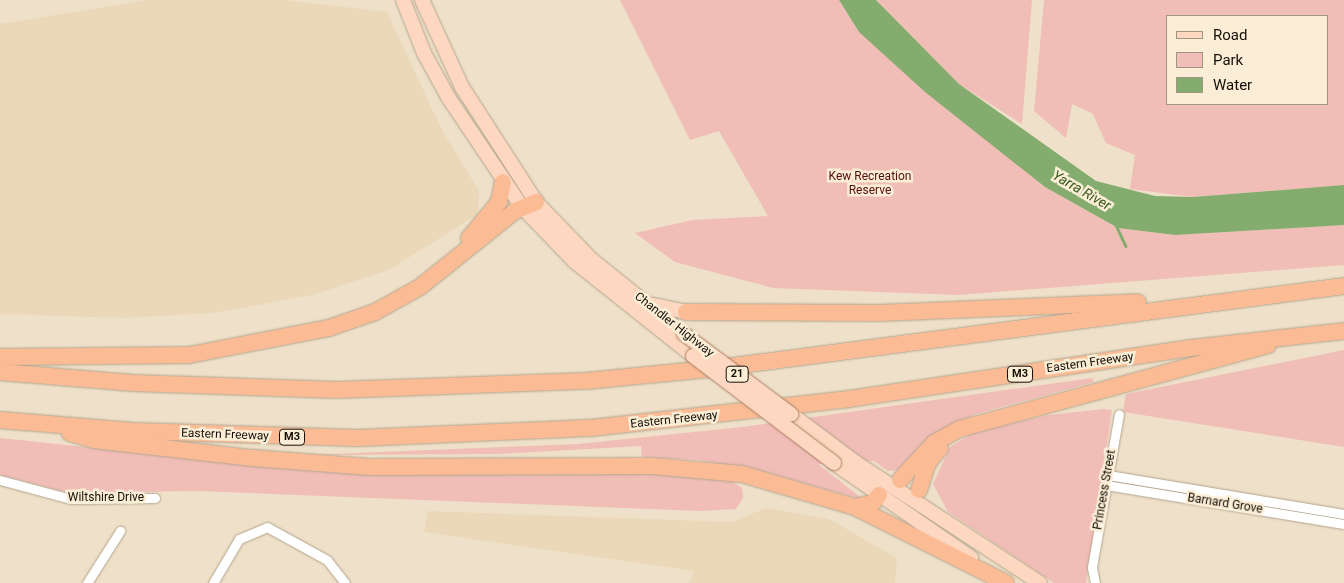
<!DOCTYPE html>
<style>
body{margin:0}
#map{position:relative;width:1344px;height:583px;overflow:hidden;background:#efe0c9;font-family:Roboto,sans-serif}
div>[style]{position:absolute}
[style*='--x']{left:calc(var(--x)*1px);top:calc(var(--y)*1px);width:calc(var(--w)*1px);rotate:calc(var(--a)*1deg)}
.built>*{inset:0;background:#ead8b9}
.green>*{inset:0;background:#f1bdb7}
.water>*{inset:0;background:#83ac6e}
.stream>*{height:2.5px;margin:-1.25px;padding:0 1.25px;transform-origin:1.25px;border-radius:1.25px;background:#83ac6e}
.roads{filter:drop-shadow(0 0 1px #b3a58e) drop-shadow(0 0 1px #b3a58e)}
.street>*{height:9px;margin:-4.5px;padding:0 4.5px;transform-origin:4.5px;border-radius:4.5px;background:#fff}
.primary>*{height:14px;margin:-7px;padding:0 7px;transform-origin:7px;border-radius:7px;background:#fdd7bf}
.highway>*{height:16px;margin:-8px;padding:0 8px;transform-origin:8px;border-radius:8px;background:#fbbc95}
.bridges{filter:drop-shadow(0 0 1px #aa7f63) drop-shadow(0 0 1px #aa7f63)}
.primary-bridge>*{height:14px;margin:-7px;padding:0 7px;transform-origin:7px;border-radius:7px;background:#fdd7bf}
span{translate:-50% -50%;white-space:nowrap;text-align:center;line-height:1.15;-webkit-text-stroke:5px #fceed6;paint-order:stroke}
.shield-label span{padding:1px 4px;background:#fceed6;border:1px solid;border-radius:4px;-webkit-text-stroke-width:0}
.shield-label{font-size:11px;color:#140f07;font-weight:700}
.park-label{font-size:12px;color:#540e0e}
.street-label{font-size:12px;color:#140f07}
.water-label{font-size:14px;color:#345a1a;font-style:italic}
.legend{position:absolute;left:1166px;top:15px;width:162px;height:90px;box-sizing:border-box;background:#fceed6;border:1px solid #9f9583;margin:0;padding:6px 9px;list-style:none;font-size:15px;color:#140f07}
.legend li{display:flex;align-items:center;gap:10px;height:25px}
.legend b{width:25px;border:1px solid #9f9583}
</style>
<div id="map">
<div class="built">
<i style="clip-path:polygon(148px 0,284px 0,387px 12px,442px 130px,479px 191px,478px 214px,389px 270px,312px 295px,214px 313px,121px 318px,0 314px,0 24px)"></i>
<i style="clip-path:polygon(766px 508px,829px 519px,897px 558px,895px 583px,689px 583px,694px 571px,424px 532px,428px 511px,732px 522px)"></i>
</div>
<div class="green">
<i style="clip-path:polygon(620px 0,839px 0,859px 32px,1045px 187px,1118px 228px,1175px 235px,1344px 225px,1344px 265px,958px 295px,773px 288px,675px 262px,635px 233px,693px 220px,768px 216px,719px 131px,690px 140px)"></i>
<i style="clip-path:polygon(876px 0,1032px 0,1022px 124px,959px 84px)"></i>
<i style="clip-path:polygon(evenodd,1044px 0,1344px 0,1344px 185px,1193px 197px,1130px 189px,1135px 155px,1106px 143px,1093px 114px,1072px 104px,1066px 138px,1034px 111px,1044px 0,1168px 16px,1328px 16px,1328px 104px,1168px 104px,1168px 16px)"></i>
<i style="clip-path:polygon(1344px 350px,1344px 447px,1123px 412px,1126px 394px)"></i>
<i style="clip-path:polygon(1092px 378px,1094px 382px,976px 414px,934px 435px,899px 470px,888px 471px,874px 461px,818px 464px,864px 500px,764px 472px,697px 460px,642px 457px,641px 446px,499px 454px,308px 455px,578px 444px,742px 427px)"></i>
<i style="clip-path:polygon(1104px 409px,1112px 410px,1086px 583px,1054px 583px,948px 512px,933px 484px,950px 447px,974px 432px,1048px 415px)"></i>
<i style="clip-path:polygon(0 438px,293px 469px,630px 472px,730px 480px,742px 488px,743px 498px,736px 509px,699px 511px,199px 491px,69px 493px,0 475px)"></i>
</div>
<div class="water">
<i style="clip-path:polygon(839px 0,876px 0,959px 84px,1096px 181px,1155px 196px,1193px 197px,1344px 185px,1344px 225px,1175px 235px,1118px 228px,1045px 187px,925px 92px,859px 32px)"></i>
</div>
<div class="stream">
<i style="--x:1116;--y:225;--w:23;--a:65"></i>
</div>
<div class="roads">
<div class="street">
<i style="--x:1108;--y:475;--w:239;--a:9.4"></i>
<i style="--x:0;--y:480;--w:73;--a:15"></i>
<i style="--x:71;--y:499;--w:84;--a:-0.7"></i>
<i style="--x:1106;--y:485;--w:241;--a:9.3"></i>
<i style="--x:87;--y:583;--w:62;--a:-57.6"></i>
<i style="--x:213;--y:583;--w:51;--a:-59.4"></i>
<i style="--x:239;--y:539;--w:30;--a:-23"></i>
<i style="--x:267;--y:527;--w:68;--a:28.8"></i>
<i style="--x:327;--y:560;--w:29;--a:52"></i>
<i style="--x:1095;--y:583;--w:16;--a:-101"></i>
<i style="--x:1092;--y:567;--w:155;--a:-80"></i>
</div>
<div class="primary">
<i style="--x:403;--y:0;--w:57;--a:68.4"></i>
<i style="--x:424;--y:53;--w:50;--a:61.4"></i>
<i style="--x:448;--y:97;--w:133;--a:56.1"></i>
<i style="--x:522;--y:207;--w:76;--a:46.1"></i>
<i style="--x:575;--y:262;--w:151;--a:38.5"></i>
<i style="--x:422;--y:0;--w:96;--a:65.3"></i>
<i style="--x:462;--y:87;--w:137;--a:57.2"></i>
<i style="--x:536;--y:202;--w:81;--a:46"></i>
<i style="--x:592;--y:260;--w:118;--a:38.8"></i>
<i style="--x:649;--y:304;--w:38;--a:12"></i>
<i style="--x:791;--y:414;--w:80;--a:36.9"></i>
<i style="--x:855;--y:462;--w:221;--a:33.2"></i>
<i style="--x:834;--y:463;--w:167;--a:34.7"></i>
</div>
<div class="highway">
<i style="--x:469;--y:238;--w:47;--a:-50.2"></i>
<i style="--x:499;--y:202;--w:20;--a:-79"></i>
<i style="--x:686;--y:312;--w:193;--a:0.3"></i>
<i style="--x:879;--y:313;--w:259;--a:-2.4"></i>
<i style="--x:0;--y:357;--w:189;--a:-0.6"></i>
<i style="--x:189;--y:355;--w:143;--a:-10.9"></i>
<i style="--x:329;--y:328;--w:49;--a:-19.2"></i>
<i style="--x:375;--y:312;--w:51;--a:-29.1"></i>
<i style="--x:420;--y:287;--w:122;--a:-38.7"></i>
<i style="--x:515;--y:211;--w:23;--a:-23"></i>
<i style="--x:0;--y:372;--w:134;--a:4.7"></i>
<i style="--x:134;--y:383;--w:203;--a:2"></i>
<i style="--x:337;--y:390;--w:249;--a:-2.1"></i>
<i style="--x:586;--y:381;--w:133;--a:-5.6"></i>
<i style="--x:718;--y:368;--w:631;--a:-7.46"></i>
<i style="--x:0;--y:420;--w:134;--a:4.7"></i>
<i style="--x:134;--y:431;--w:224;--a:1.8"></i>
<i style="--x:358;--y:438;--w:233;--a:-2.5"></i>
<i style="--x:591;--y:428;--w:260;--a:-6.4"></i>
<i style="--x:849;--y:399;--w:345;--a:-8.5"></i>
<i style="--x:1190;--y:348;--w:155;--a:-6.3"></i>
<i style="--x:70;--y:433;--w:25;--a:16"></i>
<i style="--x:94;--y:440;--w:160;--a:6.5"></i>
<i style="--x:253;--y:458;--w:117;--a:4.4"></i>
<i style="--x:370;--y:467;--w:282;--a:-0.2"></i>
<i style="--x:652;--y:466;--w:90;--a:5.1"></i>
<i style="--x:742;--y:474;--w:118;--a:16.3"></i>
<i style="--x:855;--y:507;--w:169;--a:26.7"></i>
<i style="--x:900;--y:480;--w:50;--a:-47.4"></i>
<i style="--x:934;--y:443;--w:29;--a:-29"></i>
<i style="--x:959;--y:429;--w:320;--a:-15.2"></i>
<i style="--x:919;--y:490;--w:28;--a:-72"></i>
<i style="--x:928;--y:463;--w:19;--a:-51"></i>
<i style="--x:855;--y:507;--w:18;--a:-13"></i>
<i style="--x:873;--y:503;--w:10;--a:-53"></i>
</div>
</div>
<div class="bridges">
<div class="primary-bridge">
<i style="--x:684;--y:334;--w:134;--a:36.8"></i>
<i style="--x:693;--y:356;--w:177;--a:37.2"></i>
</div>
</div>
<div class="shield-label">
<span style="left:737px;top:374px">21</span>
<span style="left:1020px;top:374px">M3</span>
<span style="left:292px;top:437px">M3</span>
</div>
<div class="park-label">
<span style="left:870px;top:184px">Kew Recreation<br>Reserve</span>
</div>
<div class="street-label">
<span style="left:674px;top:325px;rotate:38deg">Chandler Highway</span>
<span style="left:1090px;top:363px;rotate:-8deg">Eastern Freeway</span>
<span style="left:674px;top:420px;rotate:-6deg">Eastern Freeway</span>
<span style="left:225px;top:435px;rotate:2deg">Eastern Freeway</span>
<span style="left:1105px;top:490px;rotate:-80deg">Princess Street</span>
<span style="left:106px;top:498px">Wiltshire Drive</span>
<span style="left:1225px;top:504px;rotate:9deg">Barnard Grove</span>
</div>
<div class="water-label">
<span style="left:1082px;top:190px;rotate:30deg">Yarra River</span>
</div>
<ul class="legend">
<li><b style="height:6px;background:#fdd7bf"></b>Road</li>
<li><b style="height:14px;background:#f1bdb7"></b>Park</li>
<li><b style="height:14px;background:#83ac6e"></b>Water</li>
</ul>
</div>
